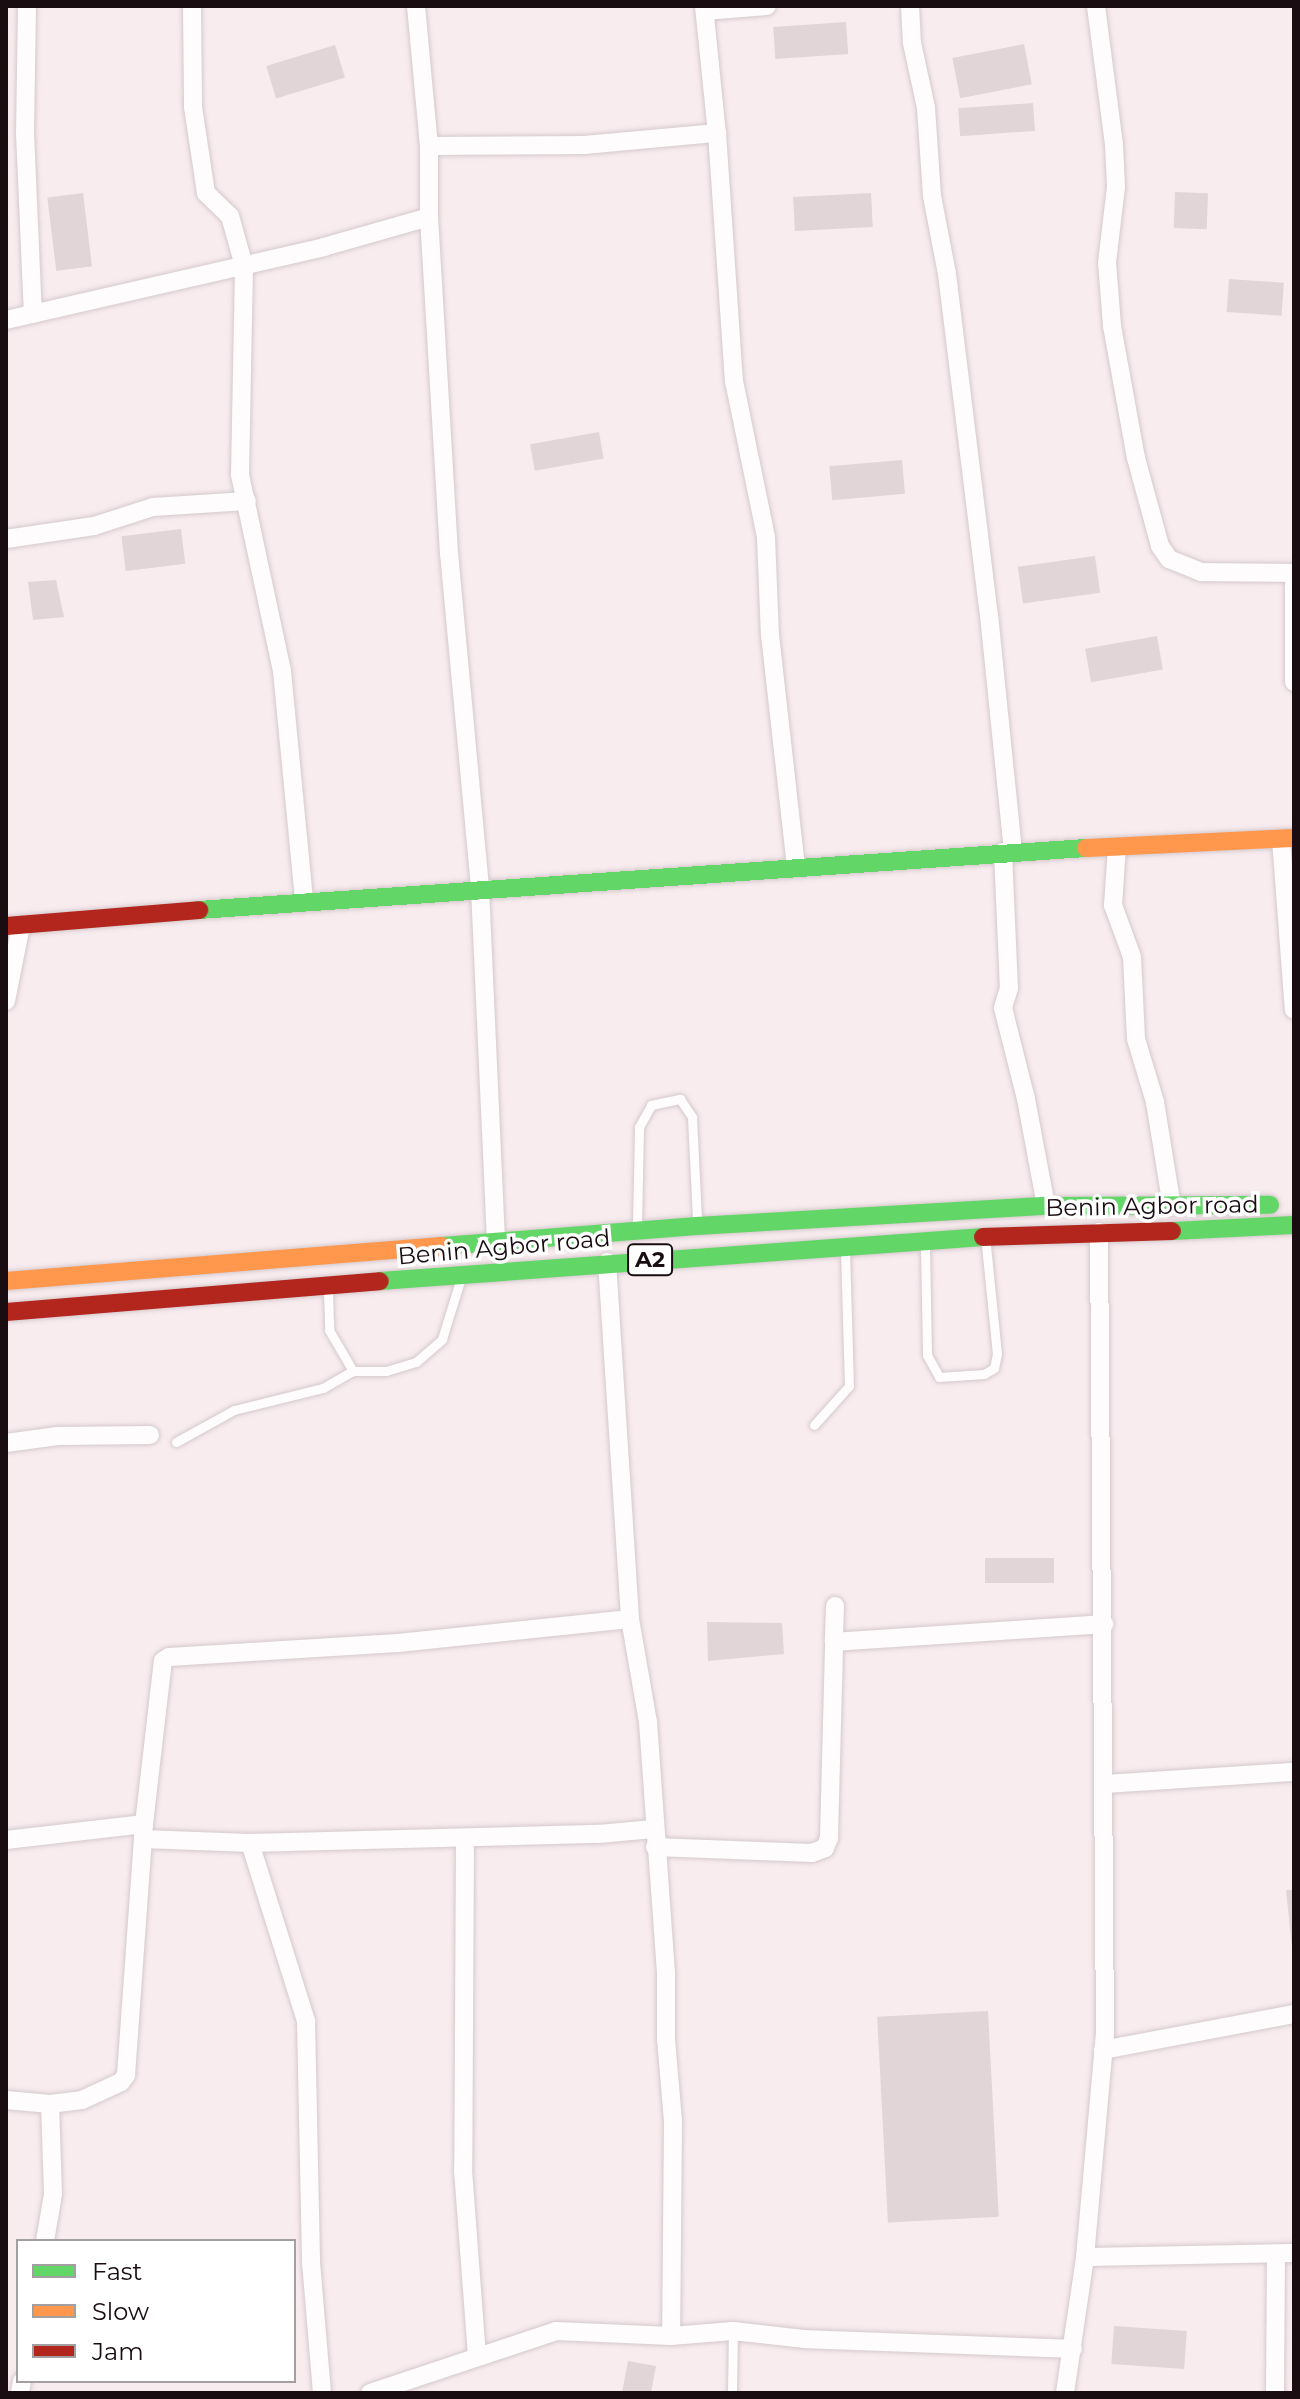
<!DOCTYPE html>
<style>
body{margin:0}
#map{position:relative;width:1300px;height:2399px;overflow:hidden;background:#f8ecef;font-family:Montserrat,sans-serif}
div>[style]{position:absolute}
[style*='--x']{left:calc(var(--x)*1px);top:calc(var(--y)*1px);width:calc(var(--w)*1px);rotate:calc(var(--a)*1deg)}
.building>*{inset:0;background:#e1d5d8;transform-origin:0 0}
.roads{filter:drop-shadow(0 0 2px #d5c9cc) drop-shadow(0 0 2px #d5c9cc)}
.lane>*{height:9px;margin:-4.5px;padding:0 4.5px;transform-origin:4.5px;border-radius:4.5px;background:#fefcfd}
.street>*{height:18px;margin:-9px;padding:0 9px;transform-origin:9px;border-radius:9px;background:#fefcfd}
.fast>*{height:18px;margin:-9px;padding:0 9px;transform-origin:9px;border-radius:9px;background:#63d668}
.slow>*{height:18px;margin:-9px;padding:0 9px;transform-origin:9px;border-radius:9px;background:#ff974d}
.jam>*{height:18px;margin:-9px;padding:0 9px;transform-origin:9px;border-radius:9px;background:#b3261e}
span{translate:-50% -50%;white-space:nowrap;text-align:center;line-height:1.15;-webkit-text-stroke:7px #fff;paint-order:stroke}
.shield-label span{padding:2px 6px;background:#fff;border:2px solid;border-radius:6px;-webkit-text-stroke-width:0}
.shield-label{font-size:22px;color:#190d11;font-weight:700}
.street-label{font-size:24px;color:#190d11}
.frame{position:absolute;inset:0;border:8px solid #190d11;pointer-events:none}
.legend{position:absolute;left:16px;top:2239px;width:280px;height:144px;box-sizing:border-box;background:#fff;border:2px solid #a39ea0;margin:0;padding:10px 14px;list-style:none;font-size:24px;color:#190d11}
.legend li{display:flex;align-items:center;gap:16px;height:40px}
.legend b{width:40px;border:2px solid #a39ea0}
</style>
<div id="map">
<div class="building">
<i style="left:846px;top:22px;width:32px;height:73px;rotate:86deg"></i>
<i style="left:1024px;top:44px;width:41px;height:73px;rotate:79deg"></i>
<i style="left:335px;top:45px;width:34px;height:72px;rotate:73deg"></i>
<i style="left:1033px;top:103px;width:28px;height:75px;rotate:86deg"></i>
<i style="left:1175px;top:192px;width:33px;height:36px;rotate:2deg"></i>
<i style="left:83px;top:193px;width:74px;height:36px;rotate:83deg"></i>
<i style="left:871px;top:193px;width:34px;height:78px;rotate:87deg"></i>
<i style="left:1229px;top:279px;width:55px;height:33px;rotate:4deg"></i>
<i style="left:599px;top:432px;width:27px;height:70px;rotate:80deg"></i>
<i style="left:902px;top:460px;width:34px;height:73px;rotate:85deg"></i>
<i style="left:181px;top:529px;width:35px;height:60px;rotate:83deg"></i>
<i style="left:1095px;top:556px;width:37px;height:78px;rotate:82deg"></i>
<i style="clip-path:polygon(56px 580px,64px 617px,33px 620px,28px 582px)"></i>
<i style="left:1157px;top:636px;width:34px;height:73px;rotate:80deg"></i>
<i style="left:1054px;top:1558px;width:25px;height:69px;rotate:90deg"></i>
<i style="clip-path:polygon(707px 1622px,782px 1623px,784px 1654px,708px 1661px)"></i>
<i style="clip-path:polygon(1286px 1890px,1294px 1890px,1294px 1947px,1292px 1947px)"></i>
<i style="left:988px;top:2011px;width:206px;height:111px;rotate:87deg"></i>
<i style="left:1114px;top:2326px;width:73px;height:38px;rotate:4deg"></i>
<i style="clip-path:polygon(628px 2361px,656px 2366px,651px 2393px,622px 2393px)"></i>
</div>
<div class="roads">
<div class="lane">
<i style="--x:637;--y:1225;--w:98;--a:-88.8"></i>
<i style="--x:639;--y:1127;--w:25;--a:-61"></i>
<i style="--x:651;--y:1105;--w:30;--a:-12"></i>
<i style="--x:680;--y:1099;--w:22;--a:56"></i>
<i style="--x:692;--y:1117;--w:102;--a:87.2"></i>
<i style="--x:925;--y:1248;--w:107;--a:88.9"></i>
<i style="--x:927;--y:1355;--w:25;--a:61"></i>
<i style="--x:939;--y:1377;--w:45;--a:-3.8"></i>
<i style="--x:984;--y:1374;--w:12;--a:-31"></i>
<i style="--x:994;--y:1368;--w:14;--a:-78"></i>
<i style="--x:997;--y:1354;--w:110;--a:-95.8"></i>
<i style="--x:328;--y:1292;--w:38;--a:88"></i>
<i style="--x:329;--y:1330;--w:48;--a:59.7"></i>
<i style="--x:353;--y:1371;--w:33;--a:0"></i>
<i style="--x:386;--y:1371;--w:31;--a:-17"></i>
<i style="--x:416;--y:1362;--w:35;--a:-41"></i>
<i style="--x:442;--y:1339;--w:61;--a:-72.8"></i>
<i style="--x:814;--y:1425;--w:52;--a:-48.1"></i>
<i style="--x:849;--y:1386;--w:132;--a:-91.7"></i>
<i style="--x:176;--y:1442;--w:66;--a:-28.9"></i>
<i style="--x:234;--y:1410;--w:92;--a:-13.9"></i>
<i style="--x:323;--y:1388;--w:34;--a:-30"></i>
<i style="--x:732;--y:2393;--w:62;--a:-89.1"></i>
</div>
<div class="street">
<i style="--x:27;--y:6;--w:127;--a:90.9"></i>
<i style="--x:25;--y:133;--w:181;--a:87.5"></i>
<i style="--x:192;--y:6;--w:101;--a:89.4"></i>
<i style="--x:193;--y:107;--w:87;--a:81.4"></i>
<i style="--x:206;--y:193;--w:33;--a:44"></i>
<i style="--x:230;--y:216;--w:52;--a:74.4"></i>
<i style="--x:244;--y:266;--w:209;--a:91.1"></i>
<i style="--x:240;--y:475;--w:200;--a:77.9"></i>
<i style="--x:282;--y:671;--w:231;--a:84.5"></i>
<i style="--x:416;--y:6;--w:141;--a:84.7"></i>
<i style="--x:429;--y:146;--w:71;--a:90"></i>
<i style="--x:429;--y:217;--w:337;--a:86.6"></i>
<i style="--x:449;--y:553;--w:337;--a:84.7"></i>
<i style="--x:480;--y:889;--w:351;--a:87.4"></i>
<i style="--x:704;--y:6;--w:128;--a:84.2"></i>
<i style="--x:717;--y:133;--w:249;--a:86.1"></i>
<i style="--x:734;--y:381;--w:159;--a:78.4"></i>
<i style="--x:766;--y:537;--w:98;--a:87.7"></i>
<i style="--x:770;--y:635;--w:233;--a:83.6"></i>
<i style="--x:910;--y:6;--w:37;--a:87"></i>
<i style="--x:912;--y:43;--w:66;--a:77.8"></i>
<i style="--x:926;--y:108;--w:88;--a:86.1"></i>
<i style="--x:932;--y:196;--w:79;--a:79.1"></i>
<i style="--x:947;--y:274;--w:344;--a:83"></i>
<i style="--x:989;--y:615;--w:238;--a:84.2"></i>
<i style="--x:1096;--y:6;--w:139;--a:82.6"></i>
<i style="--x:1114;--y:144;--w:43;--a:87.3"></i>
<i style="--x:1116;--y:187;--w:76;--a:96.8"></i>
<i style="--x:1107;--y:262;--w:64;--a:85.5"></i>
<i style="--x:1112;--y:326;--w:134;--a:79.7"></i>
<i style="--x:1136;--y:458;--w:91;--a:74.7"></i>
<i style="--x:1160;--y:546;--w:16;--a:55"></i>
<i style="--x:1169;--y:559;--w:35;--a:22"></i>
<i style="--x:1201;--y:572;--w:93;--a:0.6"></i>
<i style="--x:705;--y:11;--w:62;--a:-4.6"></i>
<i style="--x:429;--y:146;--w:155;--a:-0.4"></i>
<i style="--x:584;--y:145;--w:134;--a:-5.2"></i>
<i style="--x:6;--y:320;--w:326;--a:-12.9"></i>
<i style="--x:324;--y:247;--w:109;--a:-15.9"></i>
<i style="--x:6;--y:539;--w:89;--a:-8.4"></i>
<i style="--x:94;--y:526;--w:62;--a:-17.9"></i>
<i style="--x:153;--y:507;--w:94;--a:-3.7"></i>
<i style="--x:1294;--y:584;--w:98;--a:90"></i>
<i style="--x:1281;--y:839;--w:171;--a:85.7"></i>
<i style="--x:1117;--y:847;--w:58;--a:93.9"></i>
<i style="--x:1113;--y:905;--w:55;--a:69.9"></i>
<i style="--x:1132;--y:957;--w:82;--a:87.2"></i>
<i style="--x:1136;--y:1039;--w:66;--a:73.2"></i>
<i style="--x:1155;--y:1102;--w:106;--a:80.8"></i>
<i style="--x:1003;--y:852;--w:136;--a:87.5"></i>
<i style="--x:1009;--y:988;--w:21;--a:107"></i>
<i style="--x:1003;--y:1008;--w:94;--a:75.8"></i>
<i style="--x:1026;--y:1099;--w:109;--a:79.4"></i>
<i style="--x:6;--y:1001;--w:77;--a:-78.8"></i>
<i style="--x:607;--y:1262;--w:358;--a:86.3"></i>
<i style="--x:630;--y:1619;--w:105;--a:80.1"></i>
<i style="--x:648;--y:1722;--w:254;--a:85.9"></i>
<i style="--x:666;--y:1975;--w:64;--a:90"></i>
<i style="--x:666;--y:2039;--w:81;--a:85.1"></i>
<i style="--x:673;--y:2120;--w:216;--a:90.5"></i>
<i style="--x:6;--y:1443;--w:52;--a:-7.7"></i>
<i style="--x:58;--y:1436;--w:92;--a:-0.6"></i>
<i style="--x:835;--y:1606;--w:36;--a:92"></i>
<i style="--x:834;--y:1642;--w:271;--a:-3.8"></i>
<i style="--x:1106;--y:1784;--w:188;--a:-3.7"></i>
<i style="--x:465;--y:1838;--w:332;--a:90.3"></i>
<i style="--x:463;--y:2170;--w:187;--a:85.7"></i>
<i style="--x:143;--y:1839;--w:107;--a:2.1"></i>
<i style="--x:250;--y:1843;--w:349;--a:-1.5"></i>
<i style="--x:599;--y:1834;--w:54;--a:-5.3"></i>
<i style="--x:6;--y:1840;--w:139;--a:-6.6"></i>
<i style="--x:250;--y:1843;--w:187;--a:72.5"></i>
<i style="--x:306;--y:2021;--w:241;--a:88.8"></i>
<i style="--x:311;--y:2262;--w:131;--a:85.2"></i>
<i style="--x:655;--y:1847;--w:157;--a:2.2"></i>
<i style="--x:812;--y:1853;--w:14;--a:-21"></i>
<i style="--x:825;--y:1848;--w:11;--a:-68"></i>
<i style="--x:829;--y:1838;--w:196;--a:-88.5"></i>
<i style="--x:1103;--y:2050;--w:194;--a:-10.7"></i>
<i style="--x:6;--y:2100;--w:44;--a:5.2"></i>
<i style="--x:50;--y:2104;--w:32;--a:-7"></i>
<i style="--x:82;--y:2100;--w:43;--a:-24.8"></i>
<i style="--x:121;--y:2082;--w:9;--a:-54"></i>
<i style="--x:126;--y:2075;--w:252;--a:-85.9"></i>
<i style="--x:144;--y:1824;--w:164;--a:-83.4"></i>
<i style="--x:163;--y:1661;--w:7;--a:-34"></i>
<i style="--x:169;--y:1657;--w:229;--a:-3.5"></i>
<i style="--x:398;--y:1643;--w:233;--a:-5.9"></i>
<i style="--x:45;--y:2241;--w:48;--a:-80.3"></i>
<i style="--x:53;--y:2194;--w:90;--a:-91.9"></i>
<i style="--x:1085;--y:2257;--w:209;--a:-1.1"></i>
<i style="--x:20;--y:2393;--w:12;--a:-81"></i>
<i style="--x:370;--y:2393;--w:196;--a:-18.4"></i>
<i style="--x:556;--y:2331;--w:115;--a:2.5"></i>
<i style="--x:671;--y:2336;--w:62;--a:-4.6"></i>
<i style="--x:733;--y:2331;--w:71;--a:6.4"></i>
<i style="--x:804;--y:2339;--w:269;--a:2.1"></i>
<i style="--x:1065;--y:2393;--w:137;--a:-81.6"></i>
<i style="--x:1085;--y:2257;--w:224;--a:-84.9"></i>
<i style="--x:1105;--y:2034;--w:802;--a:-90.43"></i>
<i style="--x:1275;--y:2393;--w:137;--a:-89.6"></i>
</div>
<div class="fast">
<i style="--x:199;--y:910;--w:889;--a:-4"></i>
<i style="--x:1172;--y:1231;--w:122;--a:-2.8"></i>
<i style="--x:442;--y:1246;--w:256;--a:-4.5"></i>
<i style="--x:697;--y:1226;--w:350;--a:-3.3"></i>
<i style="--x:1046;--y:1206;--w:224;--a:-0.3"></i>
<i style="--x:380;--y:1281;--w:605;--a:-4.17"></i>
</div>
<div class="slow">
<i style="--x:1086;--y:848;--w:208;--a:-2.8"></i>
<i style="--x:6;--y:1281;--w:437;--a:-4.6"></i>
</div>
<div class="jam">
<i style="--x:6;--y:926;--w:194;--a:-4.7"></i>
<i style="--x:983;--y:1237;--w:189;--a:-1.8"></i>
<i style="--x:6;--y:1312;--w:375;--a:-4.7"></i>
</div>
</div>
<div class="shield-label">
<span style="left:650px;top:1260px">A2</span>
</div>
<div class="street-label">
<span style="left:1152px;top:1206px;rotate:-1deg">Benin Agbor road</span>
<span style="left:504px;top:1247px;rotate:-5deg">Benin Agbor road</span>
</div>
<div class="frame"></div>
<ul class="legend">
<li><b style="height:10px;background:#63d668"></b>Fast</li>
<li><b style="height:10px;background:#ff974d"></b>Slow</li>
<li><b style="height:10px;background:#b3261e"></b>Jam</li>
</ul>
</div>
